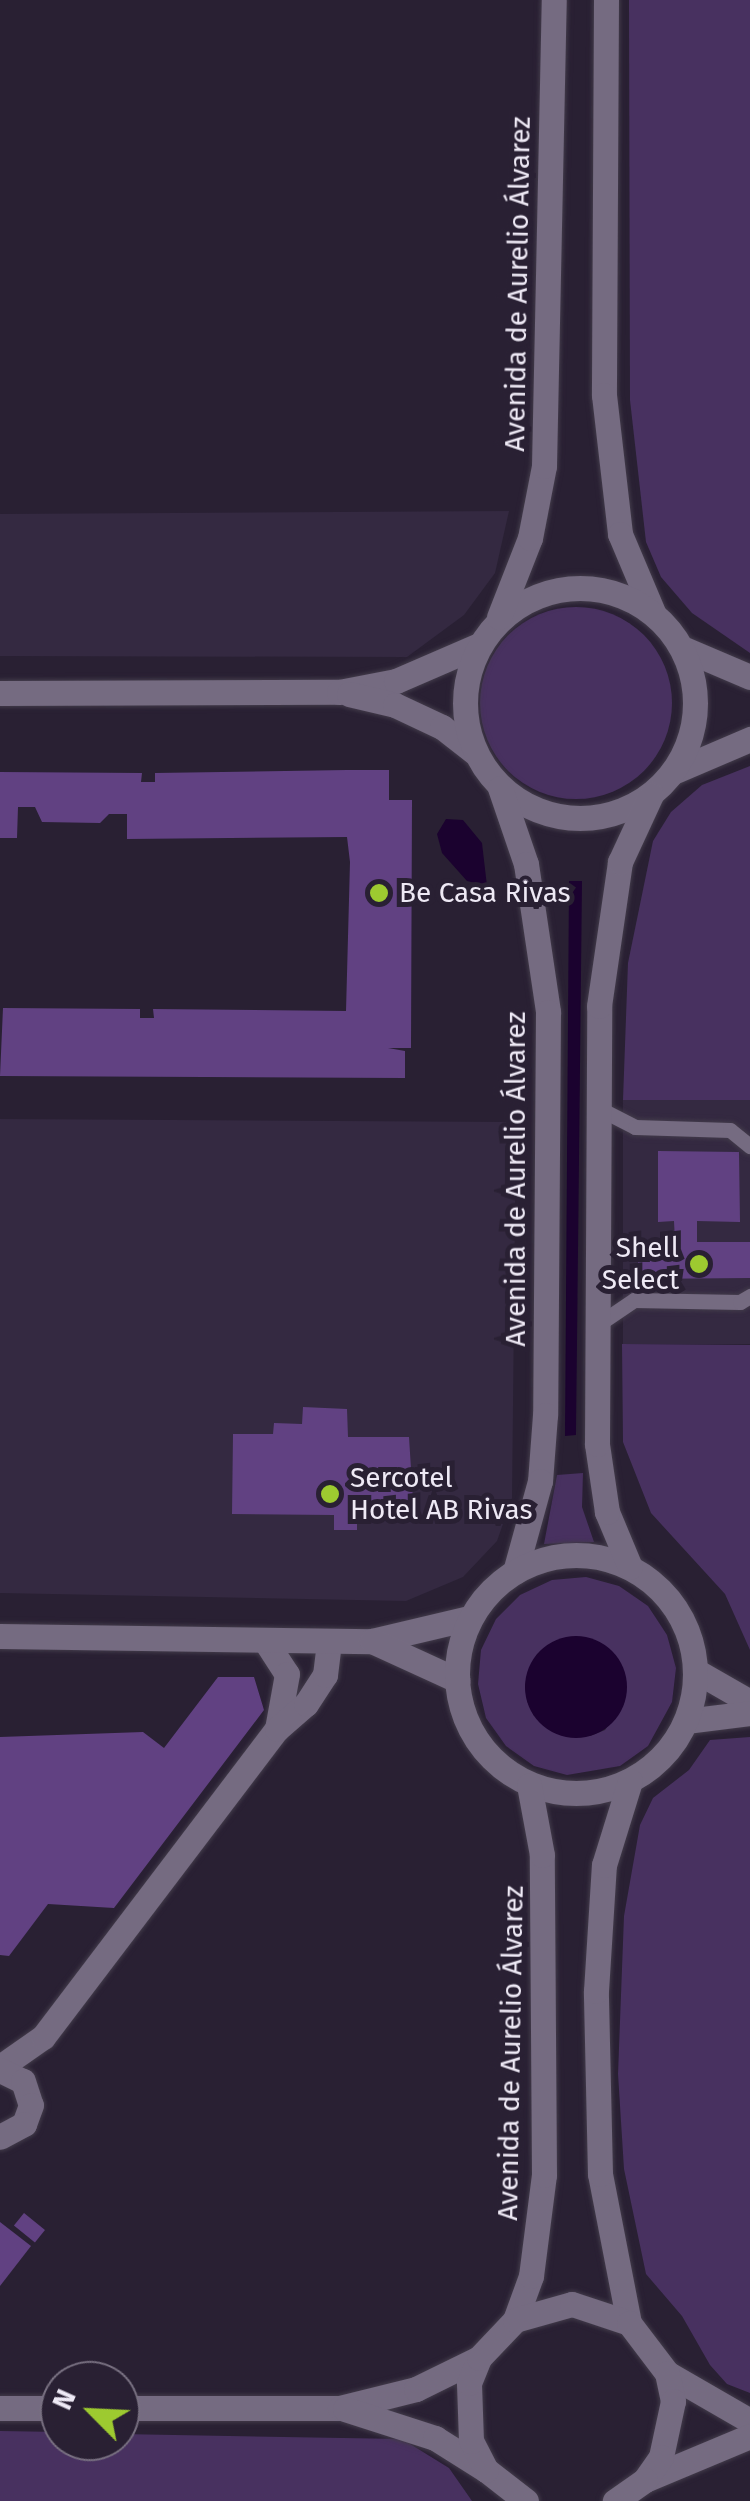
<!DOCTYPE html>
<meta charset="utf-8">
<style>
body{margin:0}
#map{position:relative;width:750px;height:2501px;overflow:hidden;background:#292033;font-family:"Fira Sans",sans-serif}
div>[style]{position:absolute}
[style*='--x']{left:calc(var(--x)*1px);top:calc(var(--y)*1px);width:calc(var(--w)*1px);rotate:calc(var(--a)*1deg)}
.built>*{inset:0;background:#342941;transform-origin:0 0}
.green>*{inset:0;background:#483160}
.round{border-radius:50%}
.water>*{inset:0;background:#1b022f}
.building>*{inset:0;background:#614182;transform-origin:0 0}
.roads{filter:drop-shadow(0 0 2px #423b4a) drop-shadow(0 0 2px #423b4a)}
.service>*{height:15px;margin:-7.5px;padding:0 7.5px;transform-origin:7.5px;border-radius:7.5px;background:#756b81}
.minor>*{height:25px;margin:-12.5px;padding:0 12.5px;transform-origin:12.5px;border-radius:12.5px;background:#756b81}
.tertiary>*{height:25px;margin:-12.5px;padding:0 12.5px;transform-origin:12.5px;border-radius:12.5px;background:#756b81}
.secondary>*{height:25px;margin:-12.5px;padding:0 12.5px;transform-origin:12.5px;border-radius:12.5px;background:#756b81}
.secondary>.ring{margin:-12.5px;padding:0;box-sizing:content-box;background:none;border:25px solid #756b81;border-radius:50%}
.dots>*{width:28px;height:28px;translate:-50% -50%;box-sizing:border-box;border:5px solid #292033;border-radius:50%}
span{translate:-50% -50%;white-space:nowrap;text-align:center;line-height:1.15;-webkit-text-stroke:10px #292033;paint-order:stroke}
.street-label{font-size:28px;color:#eee9f5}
.poi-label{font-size:28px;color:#eee9f5}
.left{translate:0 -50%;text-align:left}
.right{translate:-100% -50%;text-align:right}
.north{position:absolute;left:40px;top:2361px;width:100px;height:100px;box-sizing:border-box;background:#292033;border:2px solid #787081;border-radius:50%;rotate:294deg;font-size:28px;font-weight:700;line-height:40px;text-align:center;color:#eee9f5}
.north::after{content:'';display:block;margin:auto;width:35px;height:45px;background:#9dca30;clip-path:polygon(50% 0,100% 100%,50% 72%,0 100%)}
</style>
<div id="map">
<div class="built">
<i style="clip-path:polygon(509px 511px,495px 573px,464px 615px,407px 657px,0 656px,0 514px)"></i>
<i style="left:623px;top:1100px;width:127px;height:244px"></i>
<i style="clip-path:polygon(0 1119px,516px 1122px,512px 1498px,497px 1541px,463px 1577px,406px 1601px,0 1593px)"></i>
</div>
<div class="green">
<i style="clip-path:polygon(629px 0,750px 0,750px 653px,692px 613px,661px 577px,646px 542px,630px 400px)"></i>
<i class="round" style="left:480px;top:607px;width:192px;height:192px"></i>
<i style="clip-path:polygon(750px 766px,750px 1100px,623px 1100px,628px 963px,653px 841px,671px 812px,702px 785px)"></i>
<i style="clip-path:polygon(622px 1344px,750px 1345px,750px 1650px,725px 1594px,651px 1513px,623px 1442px)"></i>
<i style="clip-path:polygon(583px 1473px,582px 1507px,594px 1542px,544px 1544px,557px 1475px)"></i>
<i style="clip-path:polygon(evenodd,586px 1577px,619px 1586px,648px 1606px,667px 1635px,676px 1668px,672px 1702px,648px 1746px,620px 1766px,567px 1775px,534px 1766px,506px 1746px,486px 1718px,478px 1684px,481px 1650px,496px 1619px,520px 1595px,552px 1580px,586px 1577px,568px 1637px,624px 1704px,605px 1730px,590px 1736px,534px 1716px,527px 1701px,525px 1685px,537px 1654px,568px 1637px)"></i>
<i style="clip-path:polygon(750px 1737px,750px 2393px,727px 2384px,710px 2365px,682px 2316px,646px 2274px,624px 2169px,618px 2074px,624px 1916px,640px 1825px,653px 1798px,689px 1770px,710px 1740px)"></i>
<i style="clip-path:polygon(0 2431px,60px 2432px,60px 2441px,120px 2441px,120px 2434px,402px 2439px,449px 2468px,472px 2501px,0 2501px)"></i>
</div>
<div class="water">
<i style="clip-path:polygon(446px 819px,463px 820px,482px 843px,487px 886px,467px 881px,442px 853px,437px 834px)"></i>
<i style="clip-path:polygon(569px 881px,582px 881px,576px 1435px,565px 1436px)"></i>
<i class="round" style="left:525px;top:1636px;width:102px;height:102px"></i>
</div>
<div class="building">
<i style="clip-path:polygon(347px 770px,389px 770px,389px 800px,412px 800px,411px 1048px,388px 1048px,405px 1051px,405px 1078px,0 1076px,3px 1008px,140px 1009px,140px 1018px,154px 1018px,153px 1009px,346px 1011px,350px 862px,347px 837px,127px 839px,127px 814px,109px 814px,100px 823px,42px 822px,35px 807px,18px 807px,17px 838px,0 838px,0 772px,142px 773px,141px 782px,155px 782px,155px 773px)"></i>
<i style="clip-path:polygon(658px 1151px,739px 1152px,740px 1222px,697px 1221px,697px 1242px,750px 1242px,750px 1278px,638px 1279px,638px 1242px,675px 1242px,674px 1221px,658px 1222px)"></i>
<i style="clip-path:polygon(303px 1407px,347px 1409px,348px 1437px,409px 1437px,414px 1516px,357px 1516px,357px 1530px,334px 1530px,334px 1515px,232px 1514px,233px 1434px,273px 1434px,274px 1423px,302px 1424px)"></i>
<i style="clip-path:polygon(218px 1677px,254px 1677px,264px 1710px,114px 1908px,48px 1904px,9px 1956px,0 1955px,0 1737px,143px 1732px,164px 1748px)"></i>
<i style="left:24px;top:2213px;width:27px;height:16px;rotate:39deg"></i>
<i style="clip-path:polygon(0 2222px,31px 2246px,0 2286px)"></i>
</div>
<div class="roads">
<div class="service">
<i style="--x:600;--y:1109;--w:39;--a:27"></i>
<i style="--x:635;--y:1127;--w:95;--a:1.8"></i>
<i style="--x:730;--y:1130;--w:26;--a:39"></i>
<i style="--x:600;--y:1323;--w:41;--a:-34.1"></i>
<i style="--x:634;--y:1300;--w:106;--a:1.1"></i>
<i style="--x:740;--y:1302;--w:12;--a:-31"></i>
</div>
<div class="minor">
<i style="--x:0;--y:693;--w:339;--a:-0.2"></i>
<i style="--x:339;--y:692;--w:58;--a:-10.9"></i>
<i style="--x:396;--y:681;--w:90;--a:-23.4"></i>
<i style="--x:349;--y:694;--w:47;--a:13.4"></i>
<i style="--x:395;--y:705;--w:52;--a:25.1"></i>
<i style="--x:442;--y:727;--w:41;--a:38"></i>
<i style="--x:266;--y:1642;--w:38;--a:57"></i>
<i style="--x:287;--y:1674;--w:56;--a:100.3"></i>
<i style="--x:696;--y:1671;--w:62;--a:29.9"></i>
<i style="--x:686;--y:1721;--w:64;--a:-7.1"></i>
<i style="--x:0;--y:2067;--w:52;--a:-34.9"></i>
<i style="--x:43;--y:2037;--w:387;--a:-52.8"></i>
<i style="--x:277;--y:1729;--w:38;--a:-41"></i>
<i style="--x:306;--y:1704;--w:35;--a:-57"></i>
<i style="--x:325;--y:1675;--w:33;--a:-83"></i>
<i style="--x:0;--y:2070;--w:25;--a:26"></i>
<i style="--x:23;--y:2081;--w:25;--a:72"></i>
<i style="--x:31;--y:2105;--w:20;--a:110"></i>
<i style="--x:24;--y:2124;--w:27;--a:152"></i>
<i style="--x:667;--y:2373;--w:96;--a:30"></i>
<i style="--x:0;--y:2408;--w:60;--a:0"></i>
<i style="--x:120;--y:2408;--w:220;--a:0"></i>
<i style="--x:340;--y:2408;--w:78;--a:-14"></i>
<i style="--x:416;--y:2389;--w:70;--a:-26.2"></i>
<i style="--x:345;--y:2409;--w:95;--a:17.9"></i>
<i style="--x:435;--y:2438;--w:60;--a:32.1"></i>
<i style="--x:645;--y:2480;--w:114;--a:-22.7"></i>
</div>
<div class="tertiary">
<i style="--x:682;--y:648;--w:74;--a:23.1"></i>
<i style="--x:673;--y:772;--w:84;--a:-23.2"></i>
<i style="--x:0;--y:1636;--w:372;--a:0.8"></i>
<i style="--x:372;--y:1641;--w:100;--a:-13.3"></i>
<i style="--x:372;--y:1641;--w:94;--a:24.6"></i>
</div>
<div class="secondary">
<i style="--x:606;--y:0;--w:395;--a:90.3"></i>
<i style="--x:604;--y:395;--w:140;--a:83.4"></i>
<i style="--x:620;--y:534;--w:85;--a:67.1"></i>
<i class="ring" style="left:465px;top:588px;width:205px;height:205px"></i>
<i style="--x:499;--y:617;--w:85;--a:-68.6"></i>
<i style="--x:530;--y:538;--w:73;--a:-79"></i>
<i style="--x:544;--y:466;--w:466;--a:-88.8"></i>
<i style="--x:500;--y:788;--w:80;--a:71.1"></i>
<i style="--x:526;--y:864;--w:150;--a:81.5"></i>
<i style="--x:548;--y:1012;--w:403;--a:90.4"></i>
<i style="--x:545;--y:1415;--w:66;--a:94.3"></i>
<i style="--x:540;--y:1481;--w:94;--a:105.4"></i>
<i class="ring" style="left:457px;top:1555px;width:213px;height:213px"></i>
<i style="--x:630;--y:1567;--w:60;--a:-112.7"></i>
<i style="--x:607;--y:1512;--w:69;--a:-98.4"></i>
<i style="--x:597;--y:1444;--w:438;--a:-89.7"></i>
<i style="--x:599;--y:1006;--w:146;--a:-81.7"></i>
<i style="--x:620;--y:862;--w:74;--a:-65.2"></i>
<i style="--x:515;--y:2320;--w:47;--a:-70"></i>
<i style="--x:531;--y:2276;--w:102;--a:-82.7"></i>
<i style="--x:544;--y:2175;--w:320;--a:-90.4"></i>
<i style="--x:542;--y:1855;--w:71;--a:-100.5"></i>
<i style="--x:629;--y:2323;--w:152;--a:-101"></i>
<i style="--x:600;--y:2174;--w:183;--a:-91.3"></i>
<i style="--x:596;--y:1991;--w:126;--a:-86.4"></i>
<i style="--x:604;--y:1865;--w:88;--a:-72.8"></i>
<i style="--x:526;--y:2501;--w:51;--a:-142.2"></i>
<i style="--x:486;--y:2470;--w:33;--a:-117"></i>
<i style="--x:471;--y:2441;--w:58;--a:-92"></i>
<i style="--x:469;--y:2383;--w:27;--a:-68"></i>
<i style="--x:479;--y:2358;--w:52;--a:-46.5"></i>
<i style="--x:515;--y:2320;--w:59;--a:-15.7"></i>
<i style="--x:572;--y:2304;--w:60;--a:18.4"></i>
<i style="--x:629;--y:2323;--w:63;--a:52.8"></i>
<i style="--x:667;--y:2373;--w:29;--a:78"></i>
<i style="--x:673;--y:2401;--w:57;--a:102.1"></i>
<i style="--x:661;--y:2457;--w:28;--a:125"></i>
<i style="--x:645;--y:2480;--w:37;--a:145"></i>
</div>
</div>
<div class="dots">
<i style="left:379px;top:893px;background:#9dca30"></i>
<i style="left:699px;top:1264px;background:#9dca30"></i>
<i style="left:330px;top:1494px;background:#9dca30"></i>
</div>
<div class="street-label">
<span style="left:518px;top:284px;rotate:-89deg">Avenida de Aurelio Álvarez</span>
<span style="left:516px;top:1179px;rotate:-90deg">Avenida de Aurelio Álvarez</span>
<span style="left:511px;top:2053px;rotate:-89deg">Avenida de Aurelio Álvarez</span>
</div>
<div class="poi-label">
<span class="left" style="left:399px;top:893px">Be Casa Rivas</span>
<span class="right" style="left:679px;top:1264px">Shell<br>Select</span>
<span class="left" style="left:350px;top:1494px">Sercotel<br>Hotel AB Rivas</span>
</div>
<div class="north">N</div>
</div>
